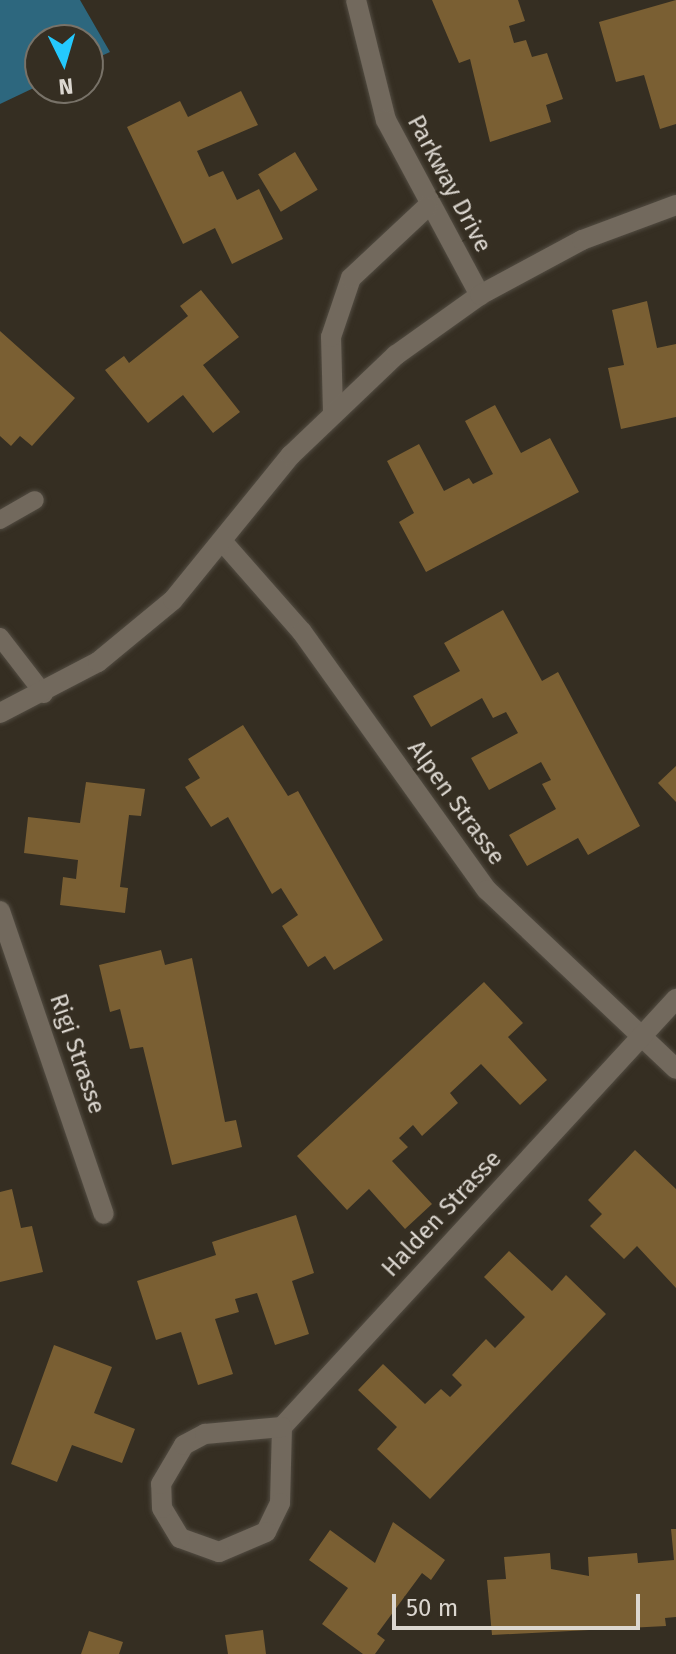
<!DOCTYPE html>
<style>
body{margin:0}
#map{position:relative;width:676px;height:1654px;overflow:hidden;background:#352e22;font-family:"Fira Sans",sans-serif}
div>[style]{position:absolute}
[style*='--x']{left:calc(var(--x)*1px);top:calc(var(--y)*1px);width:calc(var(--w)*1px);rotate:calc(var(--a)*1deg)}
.water>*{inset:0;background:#2d677e}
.building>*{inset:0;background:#7a5f33;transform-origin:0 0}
.roads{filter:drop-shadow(0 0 2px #524c42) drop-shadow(0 0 2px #524c42)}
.lane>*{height:18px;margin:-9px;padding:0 9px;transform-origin:9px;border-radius:9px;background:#72695d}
.street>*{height:20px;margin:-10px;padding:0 10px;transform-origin:10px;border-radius:10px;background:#72695d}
span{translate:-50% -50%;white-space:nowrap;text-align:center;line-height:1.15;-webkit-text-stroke:6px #352e22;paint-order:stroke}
.street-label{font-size:24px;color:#dcd7d0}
.north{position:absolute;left:24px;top:24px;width:80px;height:80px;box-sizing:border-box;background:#352e22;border:2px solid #787268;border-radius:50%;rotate:175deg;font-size:22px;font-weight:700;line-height:32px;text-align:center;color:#dcd7d0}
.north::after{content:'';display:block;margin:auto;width:28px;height:36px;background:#24c9fe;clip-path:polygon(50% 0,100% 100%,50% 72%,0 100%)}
.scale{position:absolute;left:392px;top:1594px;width:248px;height:36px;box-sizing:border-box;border:4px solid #dcd7d0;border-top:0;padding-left:10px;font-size:24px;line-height:28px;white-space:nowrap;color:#dcd7d0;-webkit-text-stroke:6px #352e22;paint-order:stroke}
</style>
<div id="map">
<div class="water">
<i style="clip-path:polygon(0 0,80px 0,110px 52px,88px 62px,88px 40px,40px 40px,40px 85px,0 104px)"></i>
</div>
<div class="building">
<i style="clip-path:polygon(432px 0,518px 0,525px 21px,509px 26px,514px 43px,526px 40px,532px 57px,547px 53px,563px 99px,546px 105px,551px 122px,490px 142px,470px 59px,459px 63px)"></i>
<i style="clip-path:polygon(676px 0,676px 124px,660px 129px,644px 75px,616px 82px,599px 22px)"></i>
<i style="clip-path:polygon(241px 91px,258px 125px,197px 151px,209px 177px,223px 171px,237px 200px,259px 189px,283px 239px,232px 264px,215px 228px,183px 244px,127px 127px,180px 101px,188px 117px)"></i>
<i style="left:295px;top:152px;width:44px;height:43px;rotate:59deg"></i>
<i style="clip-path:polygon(201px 290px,239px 337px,203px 365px,240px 412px,213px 433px,183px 395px,148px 423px,105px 370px,124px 356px,129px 363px,188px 316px,180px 306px)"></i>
<i style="clip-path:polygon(647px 301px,657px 348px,676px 344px,676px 417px,621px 429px,608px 368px,624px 365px,612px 310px)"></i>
<i style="clip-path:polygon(0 331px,75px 398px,32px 446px,20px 436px,11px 446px,0 436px)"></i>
<i style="clip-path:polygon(495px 405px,521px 453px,550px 438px,579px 492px,426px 572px,399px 522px,414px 513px,387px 461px,419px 444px,444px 491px,469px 478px,473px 484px,493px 474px,465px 421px)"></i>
<i style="clip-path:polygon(503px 610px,542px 681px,558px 672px,640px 826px,588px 855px,578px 838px,527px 866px,509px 835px,556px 809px,542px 784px,551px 780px,541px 762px,489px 790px,471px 758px,518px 733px,506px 712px,493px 718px,482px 698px,431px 727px,413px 696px,460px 671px,444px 643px)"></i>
<i style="clip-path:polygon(243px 725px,288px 796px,298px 791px,383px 940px,334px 970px,325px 956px,308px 967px,282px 926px,298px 915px,281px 888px,272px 894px,228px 817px,211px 827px,185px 787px,200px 778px,188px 759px)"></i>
<i style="clip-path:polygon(676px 766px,676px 802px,658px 783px)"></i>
<i style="clip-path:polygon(86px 782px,145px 789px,141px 816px,129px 815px,120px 887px,128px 888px,125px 913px,60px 905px,63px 877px,76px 879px,78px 860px,24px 853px,28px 817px,80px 823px)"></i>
<i style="clip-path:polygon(161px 950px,165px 965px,192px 958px,225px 1122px,236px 1120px,242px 1147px,172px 1165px,143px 1047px,130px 1049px,120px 1009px,110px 1012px,99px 965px)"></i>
<i style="clip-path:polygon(484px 982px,523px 1023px,508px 1037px,547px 1080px,520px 1105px,481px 1064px,450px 1093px,458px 1103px,422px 1136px,413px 1125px,399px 1138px,408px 1147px,392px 1161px,432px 1204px,405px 1229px,369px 1189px,347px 1210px,297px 1156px)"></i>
<i style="clip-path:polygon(635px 1150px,676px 1189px,676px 1288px,637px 1246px,624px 1259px,590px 1226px,602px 1214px,588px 1200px)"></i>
<i style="clip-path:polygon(12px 1189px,21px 1228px,32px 1226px,43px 1272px,0 1282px,0 1192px)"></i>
<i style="clip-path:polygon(296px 1215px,314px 1273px,292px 1281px,309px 1334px,275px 1345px,257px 1293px,235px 1299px,239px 1312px,215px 1319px,233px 1374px,198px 1385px,181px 1332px,156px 1340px,137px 1281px,216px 1255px,212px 1242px)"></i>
<i style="clip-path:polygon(509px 1251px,552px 1291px,566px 1275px,606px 1314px,430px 1499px,377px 1449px,397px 1427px,358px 1390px,383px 1364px,425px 1404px,441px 1389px,450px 1397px,462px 1385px,452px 1375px,486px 1339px,495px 1348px,525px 1317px,484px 1277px)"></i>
<i style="clip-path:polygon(54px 1345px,112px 1367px,94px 1413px,135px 1429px,122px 1463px,72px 1445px,57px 1482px,11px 1464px)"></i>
<i style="clip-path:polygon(393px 1522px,445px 1560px,431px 1580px,422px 1573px,377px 1634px,385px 1640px,375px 1654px,363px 1654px,322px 1624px,348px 1588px,309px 1560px,330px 1530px,375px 1563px)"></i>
<i style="clip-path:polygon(671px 1529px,676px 1529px,676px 1617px,665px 1618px,666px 1626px,492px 1635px,487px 1580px,506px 1579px,504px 1557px,550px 1553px,551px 1569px,589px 1576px,588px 1557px,637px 1553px,638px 1563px,674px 1560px)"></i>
<i style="clip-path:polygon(263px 1630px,266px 1654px,228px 1654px,225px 1635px)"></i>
<i style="clip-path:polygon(89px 1631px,123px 1642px,119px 1654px,81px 1654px)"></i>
</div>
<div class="roads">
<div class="lane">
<i style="--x:0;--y:520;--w:40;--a:-29.7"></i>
<i style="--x:0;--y:637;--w:72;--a:52.3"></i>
</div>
<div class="street">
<i style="--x:356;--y:0;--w:124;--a:76"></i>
<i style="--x:386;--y:120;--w:199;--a:61.8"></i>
<i style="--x:333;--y:412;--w:75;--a:-91.5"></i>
<i style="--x:331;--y:337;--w:62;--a:-71.3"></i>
<i style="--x:351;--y:278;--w:104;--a:-43.1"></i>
<i style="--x:222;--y:541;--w:121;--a:48.7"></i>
<i style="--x:302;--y:632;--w:317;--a:54.4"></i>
<i style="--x:487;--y:890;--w:260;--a:43.4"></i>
<i style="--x:0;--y:713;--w:110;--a:-27.5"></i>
<i style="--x:98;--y:662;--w:97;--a:-39.6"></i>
<i style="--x:173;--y:600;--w:187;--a:-50.9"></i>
<i style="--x:291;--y:455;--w:145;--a:-43.6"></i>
<i style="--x:396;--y:355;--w:103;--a:-35.5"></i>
<i style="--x:480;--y:295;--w:116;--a:-28.3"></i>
<i style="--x:582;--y:240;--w:100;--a:-20.4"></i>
<i style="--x:0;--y:911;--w:320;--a:71.1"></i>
<i style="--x:282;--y:1427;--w:582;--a:-47.37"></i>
<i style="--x:282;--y:1427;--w:76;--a:91.5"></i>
<i style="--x:280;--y:1503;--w:32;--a:116"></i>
<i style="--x:266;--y:1532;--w:51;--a:156.9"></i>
<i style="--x:219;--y:1552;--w:41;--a:-160.3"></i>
<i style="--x:180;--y:1538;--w:35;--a:-121"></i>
<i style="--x:162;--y:1508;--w:24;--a:-92"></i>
<i style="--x:161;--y:1484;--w:45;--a:-59.5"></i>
<i style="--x:184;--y:1445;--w:24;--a:-28"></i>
<i style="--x:205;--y:1434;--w:77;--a:-5.2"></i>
</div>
</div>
<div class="street-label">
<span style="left:449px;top:184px;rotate:62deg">Parkway Drive</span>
<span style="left:456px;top:803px;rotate:54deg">Alpen Strasse</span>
<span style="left:77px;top:1054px;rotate:71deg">Rigi Strasse</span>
<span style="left:442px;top:1214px;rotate:-47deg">Halden Strasse</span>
</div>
<div class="north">N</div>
<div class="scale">50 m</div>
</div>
